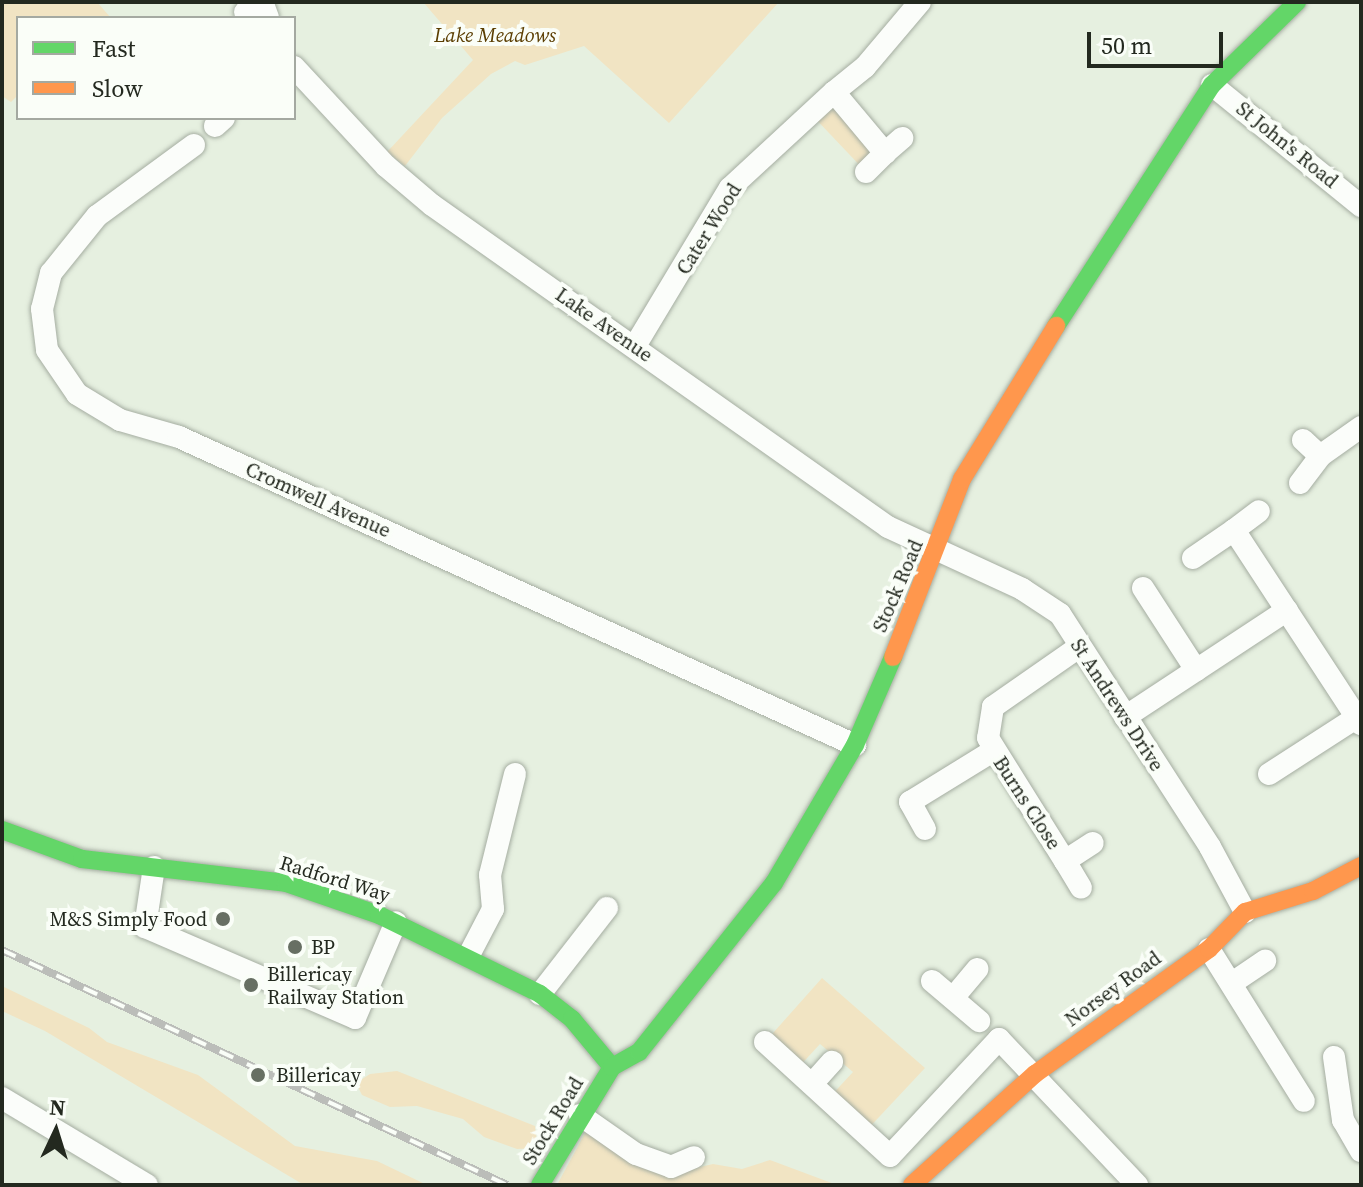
<!DOCTYPE html>
<style>
body{margin:0}
#map{position:relative;width:1363px;height:1187px;overflow:hidden;background:#e6f0e0;font-family:"Source Serif 4",serif}
div>[style]{position:absolute}
[style*='--x']{left:calc(var(--x)*1px);top:calc(var(--y)*1px);width:calc(var(--w)*1px);rotate:calc(var(--a)*1deg)}
.green>*{inset:0;background:#f1e4c3}
.roads{filter:drop-shadow(0 0 2px #a5ada1) drop-shadow(0 0 2px #a5ada1)}
.street>*{height:22px;margin:-11px;padding:0 11px;transform-origin:11px;border-radius:11px;background:#fbfdfa}
.fast>*{height:18px;margin:-9px;padding:0 9px;transform-origin:9px;border-radius:9px;background:#63d668}
.slow>*{height:18px;margin:-9px;padding:0 9px;transform-origin:9px;border-radius:9px;background:#ff974d}
.rail>*{height:8px;margin-top:-4px;transform-origin:0;background:repeating-linear-gradient(90deg,#fafef8 0 15px,#bbbdb9 0 30px);box-sizing:border-box;border-block:2px solid #bbbdb9}
.dots>*{width:22px;height:22px;translate:-50% -50%;box-sizing:border-box;border:4px solid #fafef8;border-radius:50%}
span{translate:-50% -50%;white-space:nowrap;text-align:center;line-height:1.15;-webkit-text-stroke:8px #fafef8;paint-order:stroke}
.park-label{font-size:20px;color:#5b3e02;font-style:italic}
.street-label{font-size:20px;color:#23291f}
.poi-label{font-size:20px;color:#23291f}
.right{translate:-100% -50%;text-align:right}
.left{translate:0 -50%;text-align:left}
.frame{position:absolute;inset:0;border:4px solid #23291f;pointer-events:none}
.legend{position:absolute;left:16px;top:16px;width:280px;height:104px;box-sizing:border-box;background:#fafef8;border:2px solid #a4a9a1;margin:0;padding:10px 14px;list-style:none;font-size:24px;color:#23291f}
.legend li{display:flex;align-items:center;gap:16px;height:40px}
.legend b{width:40px;border:2px solid #a4a9a1}
.north{position:absolute;left:16px;top:1091px;width:80px;height:80px;-webkit-text-stroke:6px #fafef8;paint-order:stroke;rotate:4deg;font-size:22px;font-weight:700;line-height:32px;text-align:center;color:#23291f}
.north::after{content:'';display:block;margin:auto;width:28px;height:36px;background:#23291f;clip-path:polygon(50% 0,100% 100%,50% 72%,0 100%)}
.scale{position:absolute;left:1087px;top:32px;width:136px;height:36px;box-sizing:border-box;border:4px solid #23291f;border-top:0;padding-left:10px;font-size:24px;line-height:28px;white-space:nowrap;color:#23291f;-webkit-text-stroke:6px #fafef8;paint-order:stroke}
</style>
<div id="map">
<div class="green">
<i style="clip-path:polygon(2px 2px,97px 2px,111px 18px,18px 18px,18px 95px,11px 102px,2px 96px)"></i>
<i style="clip-path:polygon(423px 2px,779px 2px,669px 123px,584px 46px,525px 65px,515px 61px,491px 74px,442px 118px,405px 166px,387px 152px,473px 60px)"></i>
<i style="clip-path:polygon(834px 92px,885px 153px,866px 172px,811px 114px)"></i>
<i style="clip-path:polygon(822px 978px,925px 1068px,865px 1132px,828px 1099px,853px 1072px,820px 1044px,796px 1070px,765px 1042px)"></i>
<i style="clip-path:polygon(2px 986px,89px 1028px,107px 1042px,198px 1075px,295px 1146px,377px 1161px,427px 1185px,304px 1185px,45px 1031px,2px 1011px)"></i>
<i style="clip-path:polygon(397px 1071px,535px 1126px,538px 1148px,517px 1149px,484px 1137px,463px 1119px,417px 1106px,390px 1107px,362px 1095px,356px 1083px,370px 1074px)"></i>
<i style="clip-path:polygon(591px 1122px,691px 1169px,713px 1164px,742px 1169px,770px 1160px,837px 1185px,557px 1185px)"></i>
</div>
<div class="roads">
<div class="street">
<i style="--x:245;--y:12;--w:20;--a:-24"></i>
<i style="--x:263;--y:4;--w:15;--a:70"></i>
<i style="--x:294;--y:67;--w:135;--a:47.1"></i>
<i style="--x:386;--y:166;--w:60;--a:40.3"></i>
<i style="--x:432;--y:205;--w:558;--a:35.23"></i>
<i style="--x:888;--y:527;--w:148;--a:24.8"></i>
<i style="--x:1022;--y:589;--w:45;--a:33.3"></i>
<i style="--x:1060;--y:614;--w:277;--a:57.2"></i>
<i style="--x:1210;--y:847;--w:74;--a:61.7"></i>
<i style="--x:1212;--y:85;--w:192;--a:39.1"></i>
<i style="--x:834;--y:92;--w:40;--a:-39"></i>
<i style="--x:865;--y:67;--w:85;--a:-49.8"></i>
<i style="--x:215;--y:126;--w:12;--a:-42"></i>
<i style="--x:194;--y:145;--w:120;--a:143.8"></i>
<i style="--x:97;--y:216;--w:73;--a:128.9"></i>
<i style="--x:51;--y:273;--w:37;--a:104"></i>
<i style="--x:42;--y:309;--w:41;--a:83"></i>
<i style="--x:47;--y:350;--w:53;--a:55.7"></i>
<i style="--x:77;--y:394;--w:50;--a:31.2"></i>
<i style="--x:120;--y:420;--w:61;--a:16.1"></i>
<i style="--x:179;--y:437;--w:743;--a:24.5"></i>
<i style="--x:866;--y:172;--w:27;--a:-45"></i>
<i style="--x:635;--y:346;--w:184;--a:-59"></i>
<i style="--x:730;--y:188;--w:142;--a:-42.7"></i>
<i style="--x:834;--y:92;--w:80;--a:50.1"></i>
<i style="--x:885;--y:153;--w:23;--a:-41"></i>
<i style="--x:1303;--y:440;--w:23;--a:43"></i>
<i style="--x:1320;--y:456;--w:50;--a:-35.3"></i>
<i style="--x:1300;--y:483;--w:34;--a:-53"></i>
<i style="--x:1234;--y:530;--w:31;--a:-37"></i>
<i style="--x:1193;--y:558;--w:50;--a:-34.3"></i>
<i style="--x:1234;--y:530;--w:232;--a:56.8"></i>
<i style="--x:1143;--y:588;--w:98;--a:57.1"></i>
<i style="--x:1079;--y:647;--w:105;--a:145.1"></i>
<i style="--x:993;--y:707;--w:31;--a:99"></i>
<i style="--x:988;--y:738;--w:145;--a:58"></i>
<i style="--x:1065;--y:861;--w:33;--a:-33"></i>
<i style="--x:1125;--y:717;--w:194;--a:-33.4"></i>
<i style="--x:1269;--y:774;--w:101;--a:-32.9"></i>
<i style="--x:925;--y:829;--w:31;--a:-119"></i>
<i style="--x:910;--y:802;--w:97;--a:-31.6"></i>
<i style="--x:1065;--y:861;--w:31;--a:59"></i>
<i style="--x:154;--y:867;--w:61;--a:98.5"></i>
<i style="--x:145;--y:927;--w:229;--a:23.4"></i>
<i style="--x:355;--y:1018;--w:104;--a:-66.9"></i>
<i style="--x:1209;--y:949;--w:179;--a:58"></i>
<i style="--x:469;--y:955;--w:52;--a:-62.4"></i>
<i style="--x:493;--y:909;--w:34;--a:-95"></i>
<i style="--x:490;--y:875;--w:104;--a:-76.1"></i>
<i style="--x:932;--y:981;--w:62;--a:40.4"></i>
<i style="--x:1232;--y:983;--w:40;--a:-34"></i>
<i style="--x:540;--y:994;--w:109;--a:-52.1"></i>
<i style="--x:953;--y:998;--w:38;--a:-50"></i>
<i style="--x:765;--y:1042;--w:169;--a:42.4"></i>
<i style="--x:890;--y:1156;--w:160;--a:-47"></i>
<i style="--x:999;--y:1039;--w:201;--a:46.6"></i>
<i style="--x:1334;--y:1057;--w:64;--a:81.9"></i>
<i style="--x:1343;--y:1120;--w:36;--a:60"></i>
<i style="--x:812;--y:1084;--w:30;--a:-48"></i>
<i style="--x:2;--y:1098;--w:169;--a:31"></i>
<i style="--x:580;--y:1115;--w:68;--a:34.9"></i>
<i style="--x:636;--y:1154;--w:37;--a:20"></i>
<i style="--x:671;--y:1167;--w:25;--a:-23"></i>
</div>
<div class="fast">
<i style="--x:1056;--y:326;--w:287;--a:-57.1"></i>
<i style="--x:1212;--y:85;--w:119;--a:-44.3"></i>
<i style="--x:2;--y:830;--w:85;--a:19.9"></i>
<i style="--x:82;--y:859;--w:205;--a:6.7"></i>
<i style="--x:286;--y:883;--w:98;--a:19"></i>
<i style="--x:379;--y:915;--w:179;--a:26.1"></i>
<i style="--x:540;--y:994;--w:41;--a:38"></i>
<i style="--x:572;--y:1019;--w:62;--a:50.2"></i>
<i style="--x:540;--y:1185;--w:138;--a:-58.6"></i>
<i style="--x:612;--y:1067;--w:31;--a:-29"></i>
<i style="--x:639;--y:1052;--w:216;--a:-51.4"></i>
<i style="--x:774;--y:883;--w:160;--a:-59.6"></i>
<i style="--x:855;--y:745;--w:96;--a:-66.6"></i>
</div>
<div class="slow">
<i style="--x:893;--y:657;--w:191;--a:-68.8"></i>
<i style="--x:962;--y:479;--w:180;--a:-58.4"></i>
<i style="--x:912;--y:1185;--w:166;--a:-42.1"></i>
<i style="--x:1035;--y:1074;--w:214;--a:-35.7"></i>
<i style="--x:1209;--y:949;--w:52;--a:-45.8"></i>
<i style="--x:1245;--y:912;--w:71;--a:-17.2"></i>
<i style="--x:1313;--y:891;--w:54;--a:-27.5"></i>
</div>
</div>
<div class="rail">
<i style="--x:2;--y:950;--w:557;--a:24.95"></i>
</div>
<div class="dots">
<i style="left:223px;top:919px;background:#676f63"></i>
<i style="left:295px;top:947px;background:#676f63"></i>
<i style="left:251px;top:985px;background:#676f63"></i>
<i style="left:258px;top:1075px;background:#676f63"></i>
</div>
<div class="park-label">
<span style="left:495px;top:35px">Lake Meadows</span>
</div>
<div class="street-label">
<span style="left:1287px;top:145px;rotate:39deg">St John's Road</span>
<span style="left:709px;top:229px;rotate:-58deg">Cater Wood</span>
<span style="left:604px;top:325px;rotate:35deg">Lake Avenue</span>
<span style="left:318px;top:500px;rotate:24deg">Cromwell Avenue</span>
<span style="left:898px;top:586px;rotate:-67deg">Stock Road</span>
<span style="left:1117px;top:705px;rotate:57deg">St Andrews Drive</span>
<span style="left:1027px;top:803px;rotate:57deg">Burns Close</span>
<span style="left:335px;top:879px;rotate:17deg">Radford Way</span>
<span style="left:1113px;top:989px;rotate:-36deg">Norsey Road</span>
<span style="left:553px;top:1121px;rotate:-59deg">Stock Road</span>
</div>
<div class="poi-label">
<span class="right" style="left:207px;top:919px">M&amp;S Simply Food</span>
<span class="left" style="left:311px;top:947px">BP</span>
<span class="left" style="left:267px;top:986px">Billericay<br>Railway Station</span>
<span class="left" style="left:276px;top:1075px">Billericay</span>
</div>
<div class="frame"></div>
<ul class="legend">
<li><b style="height:10px;background:#63d668"></b>Fast</li>
<li><b style="height:10px;background:#ff974d"></b>Slow</li>
</ul>
<div class="north">N</div>
<div class="scale">50 m</div>
</div>
